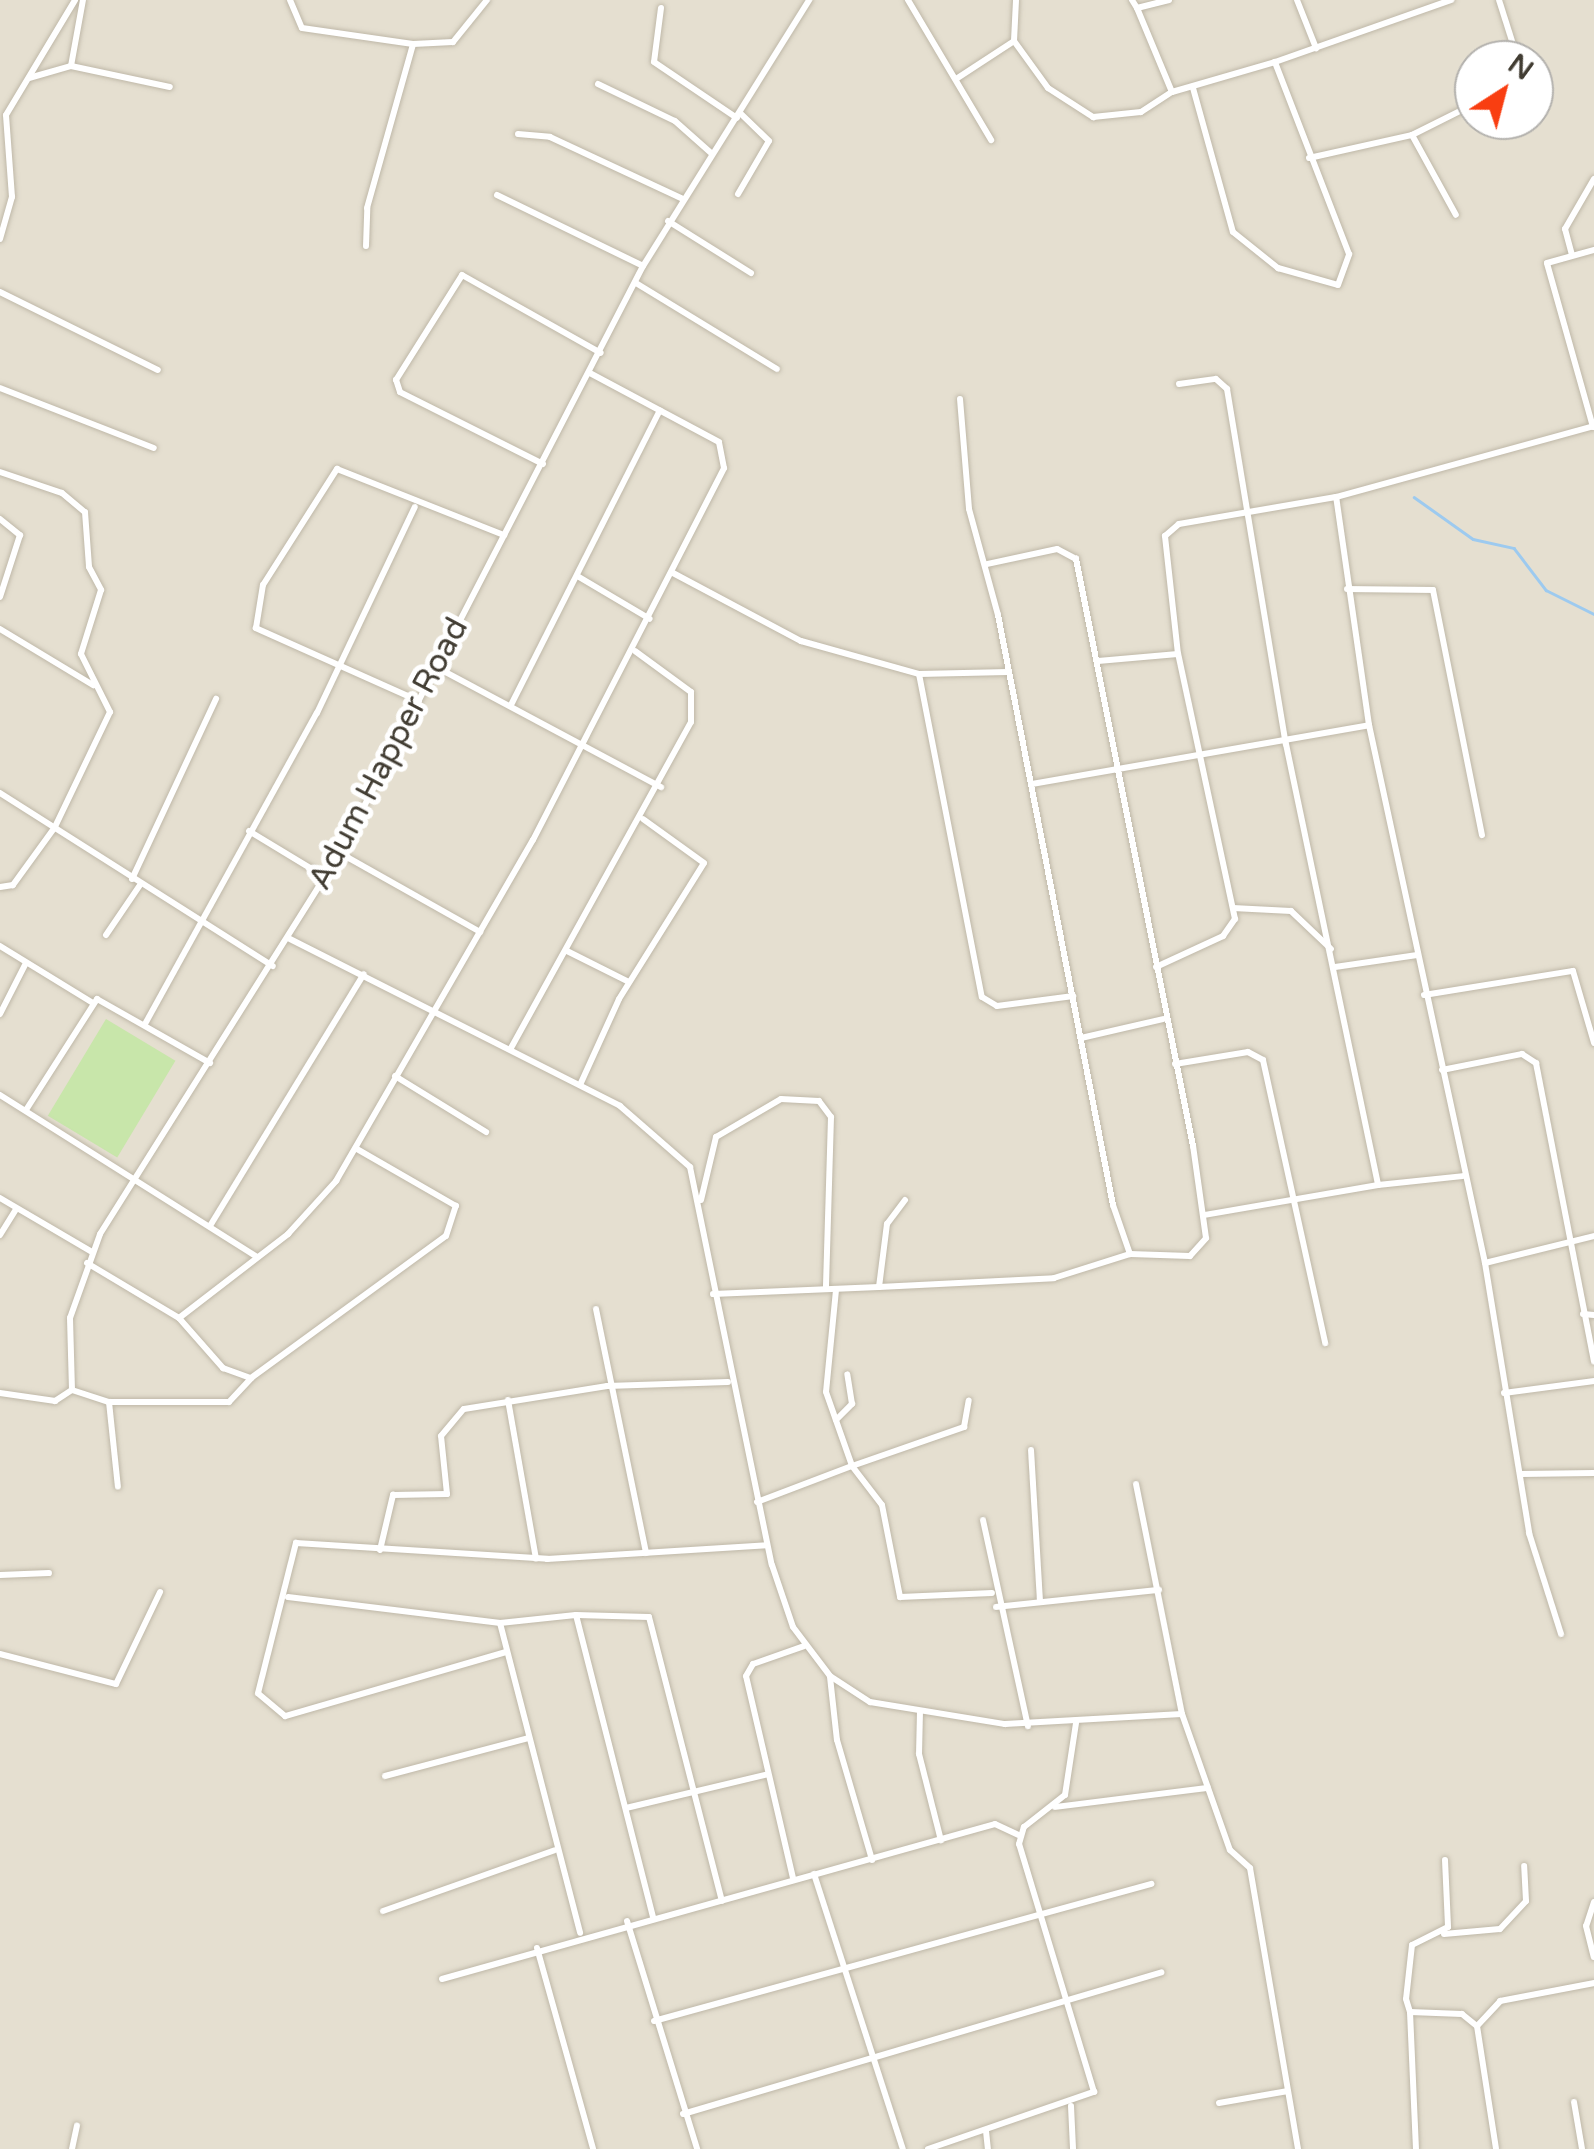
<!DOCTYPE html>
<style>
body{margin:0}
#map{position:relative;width:1594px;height:2149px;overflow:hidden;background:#f1ede2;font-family:"Varela Round",sans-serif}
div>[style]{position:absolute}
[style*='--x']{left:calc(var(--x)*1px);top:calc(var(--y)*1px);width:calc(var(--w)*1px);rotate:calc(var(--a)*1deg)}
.residential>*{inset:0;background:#e5dfd0}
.green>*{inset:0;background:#c8e6aa;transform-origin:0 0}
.stream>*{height:2.5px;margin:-1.25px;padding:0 1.25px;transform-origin:1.25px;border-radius:1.25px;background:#9dcaef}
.roads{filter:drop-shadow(0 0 2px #bfb8a8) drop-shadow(0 0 2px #bfb8a8)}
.street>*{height:6px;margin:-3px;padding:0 3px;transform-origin:3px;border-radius:3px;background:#fff}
span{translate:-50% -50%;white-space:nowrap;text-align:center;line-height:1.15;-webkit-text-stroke:10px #fff;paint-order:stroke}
.street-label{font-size:32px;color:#423d33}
.north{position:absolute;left:1454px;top:40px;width:100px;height:100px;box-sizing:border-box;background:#fff;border:2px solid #b3b1ad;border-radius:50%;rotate:36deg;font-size:28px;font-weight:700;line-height:40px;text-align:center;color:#423d33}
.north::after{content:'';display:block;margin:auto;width:35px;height:45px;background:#f93e11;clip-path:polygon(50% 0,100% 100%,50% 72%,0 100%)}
</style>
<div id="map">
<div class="residential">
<i style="clip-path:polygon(evenodd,0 0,1594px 0,1594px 2149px,0 2149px,0 0,1474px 60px,1534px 60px,1534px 120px,1474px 120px,1474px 60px)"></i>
</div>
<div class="green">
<i style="left:106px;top:1019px;width:81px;height:113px;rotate:31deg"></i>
</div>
<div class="stream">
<i style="--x:1414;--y:497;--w:72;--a:35.4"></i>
<i style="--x:1473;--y:539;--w:42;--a:12.4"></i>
<i style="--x:1514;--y:548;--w:53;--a:52.7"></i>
<i style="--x:1546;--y:590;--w:54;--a:26.6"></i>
</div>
<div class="roads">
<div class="street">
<i style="--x:290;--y:0;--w:30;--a:67"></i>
<i style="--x:302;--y:28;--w:112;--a:8.2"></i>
<i style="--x:908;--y:0;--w:163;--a:59.3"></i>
<i style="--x:1132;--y:0;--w:9;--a:58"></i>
<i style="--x:1137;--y:8;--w:33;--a:-14"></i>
<i style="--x:1297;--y:0;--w:52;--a:68.4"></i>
<i style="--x:1499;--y:0;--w:63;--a:72.4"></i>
<i style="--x:661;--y:8;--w:54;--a:97.4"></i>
<i style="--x:654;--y:62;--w:100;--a:34"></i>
<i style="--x:1137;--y:8;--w:91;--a:67.4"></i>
<i style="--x:1172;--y:92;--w:107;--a:-16.2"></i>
<i style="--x:1014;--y:41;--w:41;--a:-87.2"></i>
<i style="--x:71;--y:66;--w:101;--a:12"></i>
<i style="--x:29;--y:78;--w:44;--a:-15.9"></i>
<i style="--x:71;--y:66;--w:67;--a:-79.7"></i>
<i style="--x:956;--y:79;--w:69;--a:-33.2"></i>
<i style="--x:1014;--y:41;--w:58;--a:54.1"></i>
<i style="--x:1048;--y:88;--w:54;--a:32.8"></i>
<i style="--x:1093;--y:117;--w:48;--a:-5.9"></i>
<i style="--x:1141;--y:112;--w:37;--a:-33"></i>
<i style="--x:598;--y:84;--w:85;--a:25.7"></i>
<i style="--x:675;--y:121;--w:47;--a:41.5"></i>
<i style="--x:1193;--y:88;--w:149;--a:74.5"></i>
<i style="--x:1233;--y:232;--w:58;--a:38.7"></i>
<i style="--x:1278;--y:268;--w:62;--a:15.8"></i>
<i style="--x:1338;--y:285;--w:33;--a:-70"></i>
<i style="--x:1349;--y:254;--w:206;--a:-111.1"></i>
<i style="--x:1275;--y:62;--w:187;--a:-19.4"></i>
<i style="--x:518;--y:134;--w:32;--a:5"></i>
<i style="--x:550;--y:137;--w:145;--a:25"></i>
<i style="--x:1412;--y:135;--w:91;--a:61.2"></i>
<i style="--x:1309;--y:158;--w:106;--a:-12.6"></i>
<i style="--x:1412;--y:135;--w:69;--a:-26.6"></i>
<i style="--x:738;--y:194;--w:61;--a:-59.7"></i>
<i style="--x:769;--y:141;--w:40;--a:-136"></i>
<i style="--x:497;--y:195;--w:162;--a:25.9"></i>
<i style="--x:668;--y:221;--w:98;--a:32.1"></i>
<i style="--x:0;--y:239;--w:44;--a:-74.1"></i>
<i style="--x:12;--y:197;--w:82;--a:-94.2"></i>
<i style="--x:6;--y:115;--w:134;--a:-59"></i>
<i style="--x:366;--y:246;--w:38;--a:-88"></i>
<i style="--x:367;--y:208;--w:170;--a:-74.3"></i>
<i style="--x:413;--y:44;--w:40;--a:-2.9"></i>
<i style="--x:453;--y:42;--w:54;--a:-51"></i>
<i style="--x:1572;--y:255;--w:27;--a:-105"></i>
<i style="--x:1565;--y:229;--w:58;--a:-59.9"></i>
<i style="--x:636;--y:283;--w:165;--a:31.4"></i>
<i style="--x:0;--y:292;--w:176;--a:26.3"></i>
<i style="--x:1179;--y:384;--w:37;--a:-8"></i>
<i style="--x:1216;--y:379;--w:15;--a:42"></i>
<i style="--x:1227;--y:389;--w:360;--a:80.6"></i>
<i style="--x:1286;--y:744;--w:450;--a:78.2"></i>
<i style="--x:1378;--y:1185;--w:177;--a:170.2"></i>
<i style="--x:0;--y:388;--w:165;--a:21.3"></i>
<i style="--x:960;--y:399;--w:110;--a:85.3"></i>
<i style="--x:969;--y:509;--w:110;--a:74.7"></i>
<i style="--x:998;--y:615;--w:601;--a:78.97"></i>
<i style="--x:1113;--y:1205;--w:52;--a:70.9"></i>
<i style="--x:1130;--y:1254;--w:60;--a:1.9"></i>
<i style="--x:1190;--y:1256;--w:24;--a:-48"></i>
<i style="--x:1206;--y:1238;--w:93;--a:-98"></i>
<i style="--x:1193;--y:1146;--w:599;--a:-101.27"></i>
<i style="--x:1076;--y:559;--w:21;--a:-152"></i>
<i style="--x:1057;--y:549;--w:72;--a:167.9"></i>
<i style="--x:1593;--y:427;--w:170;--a:-105.7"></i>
<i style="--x:1547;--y:263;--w:49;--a:-15.5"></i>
<i style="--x:543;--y:464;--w:160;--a:-153.3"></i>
<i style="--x:400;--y:392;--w:13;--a:-108"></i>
<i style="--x:396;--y:380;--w:124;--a:-57.8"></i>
<i style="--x:462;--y:275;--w:159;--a:29.3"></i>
<i style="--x:0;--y:472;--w:65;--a:18.7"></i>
<i style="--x:62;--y:493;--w:30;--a:40"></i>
<i style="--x:85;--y:512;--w:55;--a:85.8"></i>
<i style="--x:89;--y:567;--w:26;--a:62"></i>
<i style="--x:101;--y:590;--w:67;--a:107.4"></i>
<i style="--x:81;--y:654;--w:65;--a:63.4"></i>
<i style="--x:110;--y:712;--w:127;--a:115.6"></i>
<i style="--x:55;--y:827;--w:72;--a:125.9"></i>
<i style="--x:13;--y:885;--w:13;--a:171"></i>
<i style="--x:0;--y:519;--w:26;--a:39"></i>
<i style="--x:20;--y:535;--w:65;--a:107.9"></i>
<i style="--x:673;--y:573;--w:145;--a:28"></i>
<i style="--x:801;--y:641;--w:123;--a:15.6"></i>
<i style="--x:919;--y:674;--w:89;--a:-1.3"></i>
<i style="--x:579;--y:577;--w:82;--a:30.6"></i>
<i style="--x:1347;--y:589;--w:86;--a:0.7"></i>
<i style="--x:1433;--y:590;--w:250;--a:78.7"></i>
<i style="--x:0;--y:629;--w:109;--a:31.1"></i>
<i style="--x:1098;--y:661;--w:80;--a:-5"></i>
<i style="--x:438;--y:668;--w:253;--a:28.1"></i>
<i style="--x:919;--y:674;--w:329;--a:79"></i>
<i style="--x:982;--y:997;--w:17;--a:31"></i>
<i style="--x:997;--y:1006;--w:77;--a:-7.5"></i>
<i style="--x:419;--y:701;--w:179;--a:-155.9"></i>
<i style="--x:256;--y:628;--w:44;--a:-80.8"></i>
<i style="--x:263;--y:585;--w:138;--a:-57.5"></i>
<i style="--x:337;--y:469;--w:180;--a:21.6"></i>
<i style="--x:511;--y:705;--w:330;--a:-63.2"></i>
<i style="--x:1369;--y:725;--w:550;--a:77.83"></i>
<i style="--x:1485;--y:1263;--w:274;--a:80.7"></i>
<i style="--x:1529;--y:1533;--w:106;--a:72.4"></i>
<i style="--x:1032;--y:784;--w:342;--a:-9.9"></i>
<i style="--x:1369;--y:725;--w:230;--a:-98.2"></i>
<i style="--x:0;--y:793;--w:323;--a:32.4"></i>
<i style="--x:249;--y:831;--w:89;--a:31.2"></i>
<i style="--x:340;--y:853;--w:161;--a:29.4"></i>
<i style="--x:132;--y:879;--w:199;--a:-65"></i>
<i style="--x:1233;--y:908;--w:58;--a:3"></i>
<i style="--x:1291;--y:911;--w:55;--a:43.5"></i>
<i style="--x:106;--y:935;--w:60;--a:-55.8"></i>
<i style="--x:290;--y:939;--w:370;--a:26.8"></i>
<i style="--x:620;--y:1106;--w:93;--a:41.1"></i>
<i style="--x:690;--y:1167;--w:406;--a:78.4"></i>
<i style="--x:772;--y:1565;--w:65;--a:71.3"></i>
<i style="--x:793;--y:1627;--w:61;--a:52.9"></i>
<i style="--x:830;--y:1676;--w:48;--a:33"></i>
<i style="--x:870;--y:1702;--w:137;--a:9.3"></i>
<i style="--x:1005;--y:1724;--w:177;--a:-3.2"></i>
<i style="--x:0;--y:946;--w:109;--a:31.5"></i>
<i style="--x:567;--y:951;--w:69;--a:26.6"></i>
<i style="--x:1156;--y:967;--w:74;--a:-24.8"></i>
<i style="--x:1223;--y:936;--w:21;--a:-55"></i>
<i style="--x:1235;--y:919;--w:271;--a:-102.1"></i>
<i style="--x:1178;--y:654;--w:119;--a:-96.3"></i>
<i style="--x:1165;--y:536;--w:18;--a:-41"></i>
<i style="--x:1179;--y:524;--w:159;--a:-9.8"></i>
<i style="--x:1336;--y:497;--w:268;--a:-15.4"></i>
<i style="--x:1335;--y:967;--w:83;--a:-8.3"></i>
<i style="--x:1424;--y:995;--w:151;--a:-9.2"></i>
<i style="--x:1573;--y:971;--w:75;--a:73.7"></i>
<i style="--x:0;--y:1014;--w:57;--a:-63"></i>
<i style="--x:145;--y:1024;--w:355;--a:-61.1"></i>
<i style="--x:317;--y:713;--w:228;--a:-64.6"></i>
<i style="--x:1081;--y:1038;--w:84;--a:-13"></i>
<i style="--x:511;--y:1048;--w:372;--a:-61.1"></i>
<i style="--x:691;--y:722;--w:30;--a:-90"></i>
<i style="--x:691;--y:692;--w:69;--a:-143.8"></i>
<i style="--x:1175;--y:1064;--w:74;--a:-9.3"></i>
<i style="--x:1248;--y:1052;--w:17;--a:28"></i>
<i style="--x:1263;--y:1060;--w:290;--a:77.6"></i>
<i style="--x:1442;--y:1070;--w:82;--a:-11.3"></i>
<i style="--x:1522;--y:1054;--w:17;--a:33"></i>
<i style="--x:1536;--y:1063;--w:304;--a:79"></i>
<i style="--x:395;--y:1076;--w:107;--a:31.6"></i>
<i style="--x:580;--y:1085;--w:94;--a:-65.6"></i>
<i style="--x:619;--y:999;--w:160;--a:-58"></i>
<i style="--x:704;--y:863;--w:75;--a:-144.2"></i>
<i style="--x:0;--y:1095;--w:302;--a:32.2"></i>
<i style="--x:26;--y:1110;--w:132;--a:-57.4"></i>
<i style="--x:97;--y:999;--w:130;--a:29.5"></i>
<i style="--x:1378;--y:1185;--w:85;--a:-6"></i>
<i style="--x:0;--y:1198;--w:107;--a:30.4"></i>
<i style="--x:701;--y:1200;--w:65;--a:-76.6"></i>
<i style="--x:716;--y:1137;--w:75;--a:-30.3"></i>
<i style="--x:781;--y:1099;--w:38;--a:3"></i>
<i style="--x:819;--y:1101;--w:20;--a:53"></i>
<i style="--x:831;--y:1117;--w:172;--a:91.7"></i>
<i style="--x:210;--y:1226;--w:295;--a:-58.6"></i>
<i style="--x:0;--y:1235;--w:31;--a:-58"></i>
<i style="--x:87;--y:1263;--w:107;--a:30.9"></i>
<i style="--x:179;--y:1318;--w:67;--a:48.7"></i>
<i style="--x:223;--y:1368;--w:30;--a:20"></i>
<i style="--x:251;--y:1378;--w:241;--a:-36.1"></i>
<i style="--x:446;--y:1236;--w:32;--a:-72"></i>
<i style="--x:456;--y:1206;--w:116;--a:-150.1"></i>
<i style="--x:1485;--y:1263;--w:112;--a:-13.9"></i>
<i style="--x:879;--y:1287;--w:175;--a:-2.9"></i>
<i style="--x:1054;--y:1278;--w:80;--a:-17.5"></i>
<i style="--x:836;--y:1290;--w:102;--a:95.6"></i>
<i style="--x:826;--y:1392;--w:78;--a:70.6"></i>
<i style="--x:852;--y:1466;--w:119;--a:-19.2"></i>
<i style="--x:964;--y:1427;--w:27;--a:-80"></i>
<i style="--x:713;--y:1294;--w:166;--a:-2.4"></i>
<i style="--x:879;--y:1287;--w:64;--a:-82.8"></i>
<i style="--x:887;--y:1224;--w:30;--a:-53"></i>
<i style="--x:596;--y:1309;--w:249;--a:78.4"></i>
<i style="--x:1583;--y:1314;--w:11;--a:5"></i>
<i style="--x:179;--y:1318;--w:138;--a:-37.6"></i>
<i style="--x:288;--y:1234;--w:72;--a:-47.8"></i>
<i style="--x:336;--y:1181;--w:394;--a:-60"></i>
<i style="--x:533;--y:840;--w:418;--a:-62.8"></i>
<i style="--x:724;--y:468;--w:26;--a:-101"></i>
<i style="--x:719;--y:442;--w:146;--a:-151.9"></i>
<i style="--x:72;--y:1390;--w:72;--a:-91.6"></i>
<i style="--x:70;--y:1318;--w:89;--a:-70.3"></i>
<i style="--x:100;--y:1234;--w:450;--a:-57.8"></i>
<i style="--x:340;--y:853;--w:661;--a:-62.7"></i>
<i style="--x:643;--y:266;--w:314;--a:-58"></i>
<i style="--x:72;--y:1390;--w:39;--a:18"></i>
<i style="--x:109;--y:1402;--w:85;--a:84"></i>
<i style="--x:0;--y:1393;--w:56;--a:8.3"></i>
<i style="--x:55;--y:1401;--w:20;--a:-33"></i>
<i style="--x:1504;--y:1393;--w:91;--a:-7.6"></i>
<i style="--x:508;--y:1400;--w:161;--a:80"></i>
<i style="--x:109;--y:1402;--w:120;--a:0"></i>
<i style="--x:229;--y:1402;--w:33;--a:-47"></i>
<i style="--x:836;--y:1420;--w:23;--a:-45"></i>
<i style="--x:852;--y:1404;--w:30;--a:-99"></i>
<i style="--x:1031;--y:1450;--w:150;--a:86.6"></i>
<i style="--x:1521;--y:1474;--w:73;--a:-0.8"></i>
<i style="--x:1136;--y:1484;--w:235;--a:78.7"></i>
<i style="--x:1182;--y:1714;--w:144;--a:70.6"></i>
<i style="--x:1230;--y:1850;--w:27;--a:42"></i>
<i style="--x:1250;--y:1868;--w:285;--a:80.3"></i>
<i style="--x:757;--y:1502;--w:102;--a:-20.8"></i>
<i style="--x:852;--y:1466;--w:49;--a:52.4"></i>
<i style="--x:882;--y:1505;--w:94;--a:78.9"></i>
<i style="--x:900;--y:1597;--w:92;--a:-2.5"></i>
<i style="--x:983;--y:1520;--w:211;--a:77.7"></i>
<i style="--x:380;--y:1550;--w:57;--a:-76.7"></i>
<i style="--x:393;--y:1495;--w:54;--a:-1.1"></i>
<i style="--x:447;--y:1494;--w:58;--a:-95.9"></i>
<i style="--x:441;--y:1436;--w:35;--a:-50"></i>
<i style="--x:464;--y:1409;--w:145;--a:-9.1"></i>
<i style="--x:607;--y:1386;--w:121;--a:-1.9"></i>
<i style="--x:0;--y:1575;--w:49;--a:-2.3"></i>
<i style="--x:288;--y:1597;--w:214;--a:7"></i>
<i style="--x:500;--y:1623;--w:76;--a:-6"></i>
<i style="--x:576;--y:1615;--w:312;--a:75.7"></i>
<i style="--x:996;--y:1607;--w:164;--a:-6"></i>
<i style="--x:576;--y:1615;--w:73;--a:1.6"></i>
<i style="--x:649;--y:1617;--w:293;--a:75.6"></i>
<i style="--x:500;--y:1623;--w:320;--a:75.5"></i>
<i style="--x:506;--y:1652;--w:230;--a:163.8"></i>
<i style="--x:285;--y:1716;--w:35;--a:-140"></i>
<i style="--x:258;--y:1693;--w:155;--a:-75.8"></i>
<i style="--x:296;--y:1543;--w:252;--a:3.6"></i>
<i style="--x:547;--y:1559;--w:220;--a:-3.6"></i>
<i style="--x:0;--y:1654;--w:120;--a:14.5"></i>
<i style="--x:116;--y:1684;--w:102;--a:-64.4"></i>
<i style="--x:830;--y:1677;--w:63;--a:83.7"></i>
<i style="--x:837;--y:1740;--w:125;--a:73.7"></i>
<i style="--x:920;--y:1711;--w:43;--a:91.3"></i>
<i style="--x:919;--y:1754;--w:89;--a:75.7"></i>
<i style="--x:385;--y:1776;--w:149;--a:-14.8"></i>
<i style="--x:1055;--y:1807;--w:154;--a:-7.1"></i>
<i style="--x:626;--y:1808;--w:143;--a:-13.4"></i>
<i style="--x:1445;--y:1860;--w:67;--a:87.4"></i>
<i style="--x:1448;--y:1927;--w:40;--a:153.4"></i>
<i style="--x:1412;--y:1945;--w:54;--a:96.3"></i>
<i style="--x:1406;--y:1999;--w:14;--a:73"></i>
<i style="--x:1410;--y:2012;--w:52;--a:2.2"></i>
<i style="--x:1462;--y:2014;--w:19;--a:39"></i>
<i style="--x:1477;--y:2026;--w:124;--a:81.2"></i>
<i style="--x:814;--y:1874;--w:289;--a:72.1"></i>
<i style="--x:793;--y:1878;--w:207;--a:-103.1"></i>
<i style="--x:746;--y:1676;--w:14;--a:-60"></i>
<i style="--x:753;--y:1664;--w:54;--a:-19.4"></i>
<i style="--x:1594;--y:1902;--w:25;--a:108"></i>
<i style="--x:1586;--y:1926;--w:32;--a:76"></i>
<i style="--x:383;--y:1911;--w:182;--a:-19.5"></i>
<i style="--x:627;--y:1921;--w:239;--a:72.9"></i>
<i style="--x:1444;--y:1934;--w:56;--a:-5.1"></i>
<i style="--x:1500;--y:1929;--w:38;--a:-47"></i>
<i style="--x:1526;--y:1901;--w:35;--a:-93"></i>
<i style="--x:537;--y:1948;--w:209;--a:74.4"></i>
<i style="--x:442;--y:1979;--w:574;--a:-15.66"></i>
<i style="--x:995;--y:1824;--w:26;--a:25"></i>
<i style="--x:1410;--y:2012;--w:137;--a:87.5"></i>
<i style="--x:654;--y:2021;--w:516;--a:-15.41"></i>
<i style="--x:1478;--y:2025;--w:33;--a:-47"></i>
<i style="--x:1500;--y:2001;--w:96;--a:-10.8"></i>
<i style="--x:1574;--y:2102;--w:48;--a:80.3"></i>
<i style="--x:1219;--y:2103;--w:70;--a:-9.9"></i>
<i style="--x:1071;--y:2106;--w:43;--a:87.3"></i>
<i style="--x:683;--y:2114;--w:499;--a:-16.5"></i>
<i style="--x:986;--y:2131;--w:18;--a:84"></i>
<i style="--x:72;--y:2149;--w:24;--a:-78"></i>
<i style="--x:928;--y:2149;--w:176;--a:-19"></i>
<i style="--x:1094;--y:2092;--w:259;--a:-106.8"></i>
<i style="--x:1019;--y:1844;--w:18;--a:-74"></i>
<i style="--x:1024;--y:1827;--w:52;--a:-38"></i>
<i style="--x:1065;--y:1795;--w:73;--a:-81.3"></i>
</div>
</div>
<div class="street-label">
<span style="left:389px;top:754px;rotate:-62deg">Adum Happer Road</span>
</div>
<div class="north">N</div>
</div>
